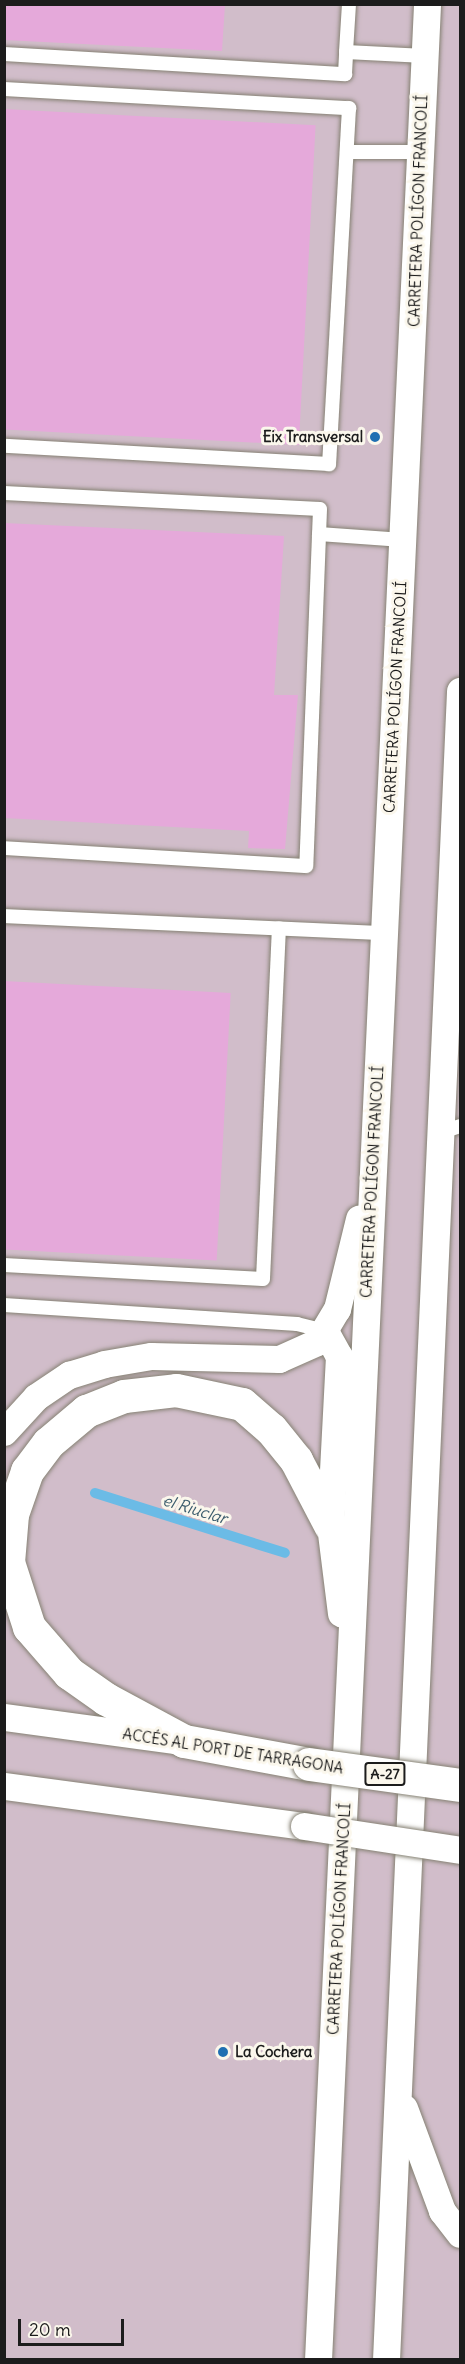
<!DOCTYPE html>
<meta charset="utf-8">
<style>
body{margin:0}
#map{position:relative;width:465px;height:2364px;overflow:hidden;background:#f1e7cd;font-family:Delius,sans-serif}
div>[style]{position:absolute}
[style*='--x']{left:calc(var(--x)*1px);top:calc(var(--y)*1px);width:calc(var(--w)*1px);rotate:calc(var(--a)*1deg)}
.industrial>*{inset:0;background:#d1bdca;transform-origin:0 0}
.stream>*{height:10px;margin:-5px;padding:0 5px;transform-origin:5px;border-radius:5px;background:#6bbbe6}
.building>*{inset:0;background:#e5a9da;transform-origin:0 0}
.roads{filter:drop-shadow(0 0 2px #868274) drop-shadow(0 0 2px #868274)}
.lane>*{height:14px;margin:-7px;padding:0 7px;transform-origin:7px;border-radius:7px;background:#fff}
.street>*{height:27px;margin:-13.5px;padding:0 13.5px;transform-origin:13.5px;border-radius:13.5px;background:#fff}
.highway>*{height:33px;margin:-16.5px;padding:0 16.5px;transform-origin:16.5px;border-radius:16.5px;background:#fff}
.bridges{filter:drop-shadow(0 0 2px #868274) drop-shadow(0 0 2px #868274)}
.street-bridge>*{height:27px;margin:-13.5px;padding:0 13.5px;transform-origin:13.5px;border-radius:13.5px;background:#fff}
.highway-bridge>*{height:33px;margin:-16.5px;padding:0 16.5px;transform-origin:16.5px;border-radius:16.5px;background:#fff}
.dots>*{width:16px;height:16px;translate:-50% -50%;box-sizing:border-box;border:3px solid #fbf7ec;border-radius:50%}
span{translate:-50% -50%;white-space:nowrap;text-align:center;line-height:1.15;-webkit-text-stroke:6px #fbf7ec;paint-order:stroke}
.shield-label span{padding:2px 4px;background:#fbf7ec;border:2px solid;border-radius:4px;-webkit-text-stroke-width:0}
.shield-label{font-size:14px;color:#1c1c1c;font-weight:700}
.street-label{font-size:15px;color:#1c1c1c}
.poi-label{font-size:15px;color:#1c1c1c;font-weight:700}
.right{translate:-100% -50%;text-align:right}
.left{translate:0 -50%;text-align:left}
.water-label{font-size:16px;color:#3c5c6d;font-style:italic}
.frame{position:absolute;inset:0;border:6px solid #1c1c1c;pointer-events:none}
.scale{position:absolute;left:18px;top:2319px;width:106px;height:27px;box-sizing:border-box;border:3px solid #1c1c1c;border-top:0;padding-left:8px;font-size:18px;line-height:21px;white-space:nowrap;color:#1c1c1c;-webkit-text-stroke:4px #fbf7ec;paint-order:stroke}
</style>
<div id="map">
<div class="industrial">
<i style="left:5px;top:5px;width:455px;height:2354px"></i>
</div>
<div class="stream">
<i style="--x:95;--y:1493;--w:199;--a:17.5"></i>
</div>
<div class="building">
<i style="clip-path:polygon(4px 4px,225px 4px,222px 51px,4px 40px)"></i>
<i style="left:4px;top:109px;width:312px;height:320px;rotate:3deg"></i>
<i style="clip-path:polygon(4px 523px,284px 536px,274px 695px,298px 695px,285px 849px,248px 848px,249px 831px,4px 818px)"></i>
<i style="left:4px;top:981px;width:227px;height:268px;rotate:3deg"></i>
</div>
<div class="roads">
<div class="lane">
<i style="--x:349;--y:4;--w:48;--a:93.6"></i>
<i style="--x:346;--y:52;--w:79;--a:2.9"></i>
<i style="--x:4;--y:54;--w:342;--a:3.4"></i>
<i style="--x:345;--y:74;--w:22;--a:-87"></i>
<i style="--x:4;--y:89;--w:346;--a:3.2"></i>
<i style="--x:349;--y:108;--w:357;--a:93.2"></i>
<i style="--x:329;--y:464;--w:325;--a:-176.8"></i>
<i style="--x:347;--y:152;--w:74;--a:0"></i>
<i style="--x:4;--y:493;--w:316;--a:2.9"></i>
<i style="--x:320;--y:509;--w:357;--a:92.2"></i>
<i style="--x:306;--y:866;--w:303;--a:-176.6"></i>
<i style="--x:319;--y:534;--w:84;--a:4.1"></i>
<i style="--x:4;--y:916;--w:380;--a:2.6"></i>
<i style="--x:442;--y:1132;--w:19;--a:-18"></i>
<i style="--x:4;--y:1265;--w:259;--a:3.1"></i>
<i style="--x:263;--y:1279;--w:351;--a:-87.4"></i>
<i style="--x:4;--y:1305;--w:294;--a:3.7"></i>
<i style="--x:297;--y:1324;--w:29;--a:14"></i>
</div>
<div class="street">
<i style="--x:325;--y:1331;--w:29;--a:61"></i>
<i style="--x:339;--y:1356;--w:169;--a:93"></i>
<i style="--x:330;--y:1525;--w:89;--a:82.9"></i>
<i style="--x:4;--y:1432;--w:47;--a:-47.6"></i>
<i style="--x:36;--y:1397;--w:40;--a:-34"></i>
<i style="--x:69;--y:1375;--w:37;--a:-17"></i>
<i style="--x:104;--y:1364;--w:48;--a:-9.7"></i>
<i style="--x:151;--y:1356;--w:128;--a:1.3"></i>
<i style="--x:279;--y:1359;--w:42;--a:-24.1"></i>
<i style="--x:317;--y:1342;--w:39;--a:-59"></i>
<i style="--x:337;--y:1309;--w:93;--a:-76.3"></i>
<i style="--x:4;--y:1717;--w:172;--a:7.7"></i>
<i style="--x:4;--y:1786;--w:303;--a:7.6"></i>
<i style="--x:404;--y:2108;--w:110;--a:69.7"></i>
<i style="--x:442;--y:2211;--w:29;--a:52"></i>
<i style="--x:318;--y:2360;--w:2359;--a:-87.35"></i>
<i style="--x:386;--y:2360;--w:1671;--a:-87.46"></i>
</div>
<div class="highway">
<i style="--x:309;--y:1764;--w:127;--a:-169.6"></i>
<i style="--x:184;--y:1741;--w:89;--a:-151.7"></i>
<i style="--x:106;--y:1699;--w:45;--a:-144.9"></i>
<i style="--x:69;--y:1673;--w:61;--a:-131"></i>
<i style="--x:29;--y:1627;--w:68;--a:-107.9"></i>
<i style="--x:8;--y:1562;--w:48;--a:-85.2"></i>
<i style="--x:12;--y:1514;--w:46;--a:-70.8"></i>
<i style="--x:27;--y:1471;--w:35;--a:-53"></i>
<i style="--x:48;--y:1443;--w:50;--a:-40.1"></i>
<i style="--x:86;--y:1411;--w:41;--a:-21.5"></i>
<i style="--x:124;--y:1396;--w:52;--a:-6.6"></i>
<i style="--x:176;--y:1390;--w:67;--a:12"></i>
<i style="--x:242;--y:1404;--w:38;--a:41"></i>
<i style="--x:271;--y:1429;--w:40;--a:51"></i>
<i style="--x:296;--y:1460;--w:73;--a:62.4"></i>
</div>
</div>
<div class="bridges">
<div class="street-bridge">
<i style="--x:304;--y:1826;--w:158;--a:8.7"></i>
</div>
<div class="highway-bridge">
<i style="--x:309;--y:1764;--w:152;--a:7.9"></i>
</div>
</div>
<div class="dots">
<i style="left:375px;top:437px;background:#1f6fb2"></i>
<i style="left:223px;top:2052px;background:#1f6fb2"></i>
</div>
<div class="shield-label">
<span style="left:385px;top:1774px">A-27</span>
</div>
<div class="street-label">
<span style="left:418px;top:211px;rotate:-88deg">CARRETERA POLÍGON FRANCOLÍ</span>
<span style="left:395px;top:697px;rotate:-87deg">CARRETERA POLÍGON FRANCOLÍ</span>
<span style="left:372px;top:1182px;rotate:-87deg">CARRETERA POLÍGON FRANCOLÍ</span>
<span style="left:233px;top:1751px;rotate:9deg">ACCÉS AL PORT DE TARRAGONA</span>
<span style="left:339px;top:1919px;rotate:-87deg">CARRETERA POLÍGON FRANCOLÍ</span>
</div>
<div class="poi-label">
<span class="right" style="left:363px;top:437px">Eix Transversal</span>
<span class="left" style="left:235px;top:2052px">La Cochera</span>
</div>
<div class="water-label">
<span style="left:195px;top:1509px;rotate:17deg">el Riuclar</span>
</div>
<div class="frame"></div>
<div class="scale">20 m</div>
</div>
